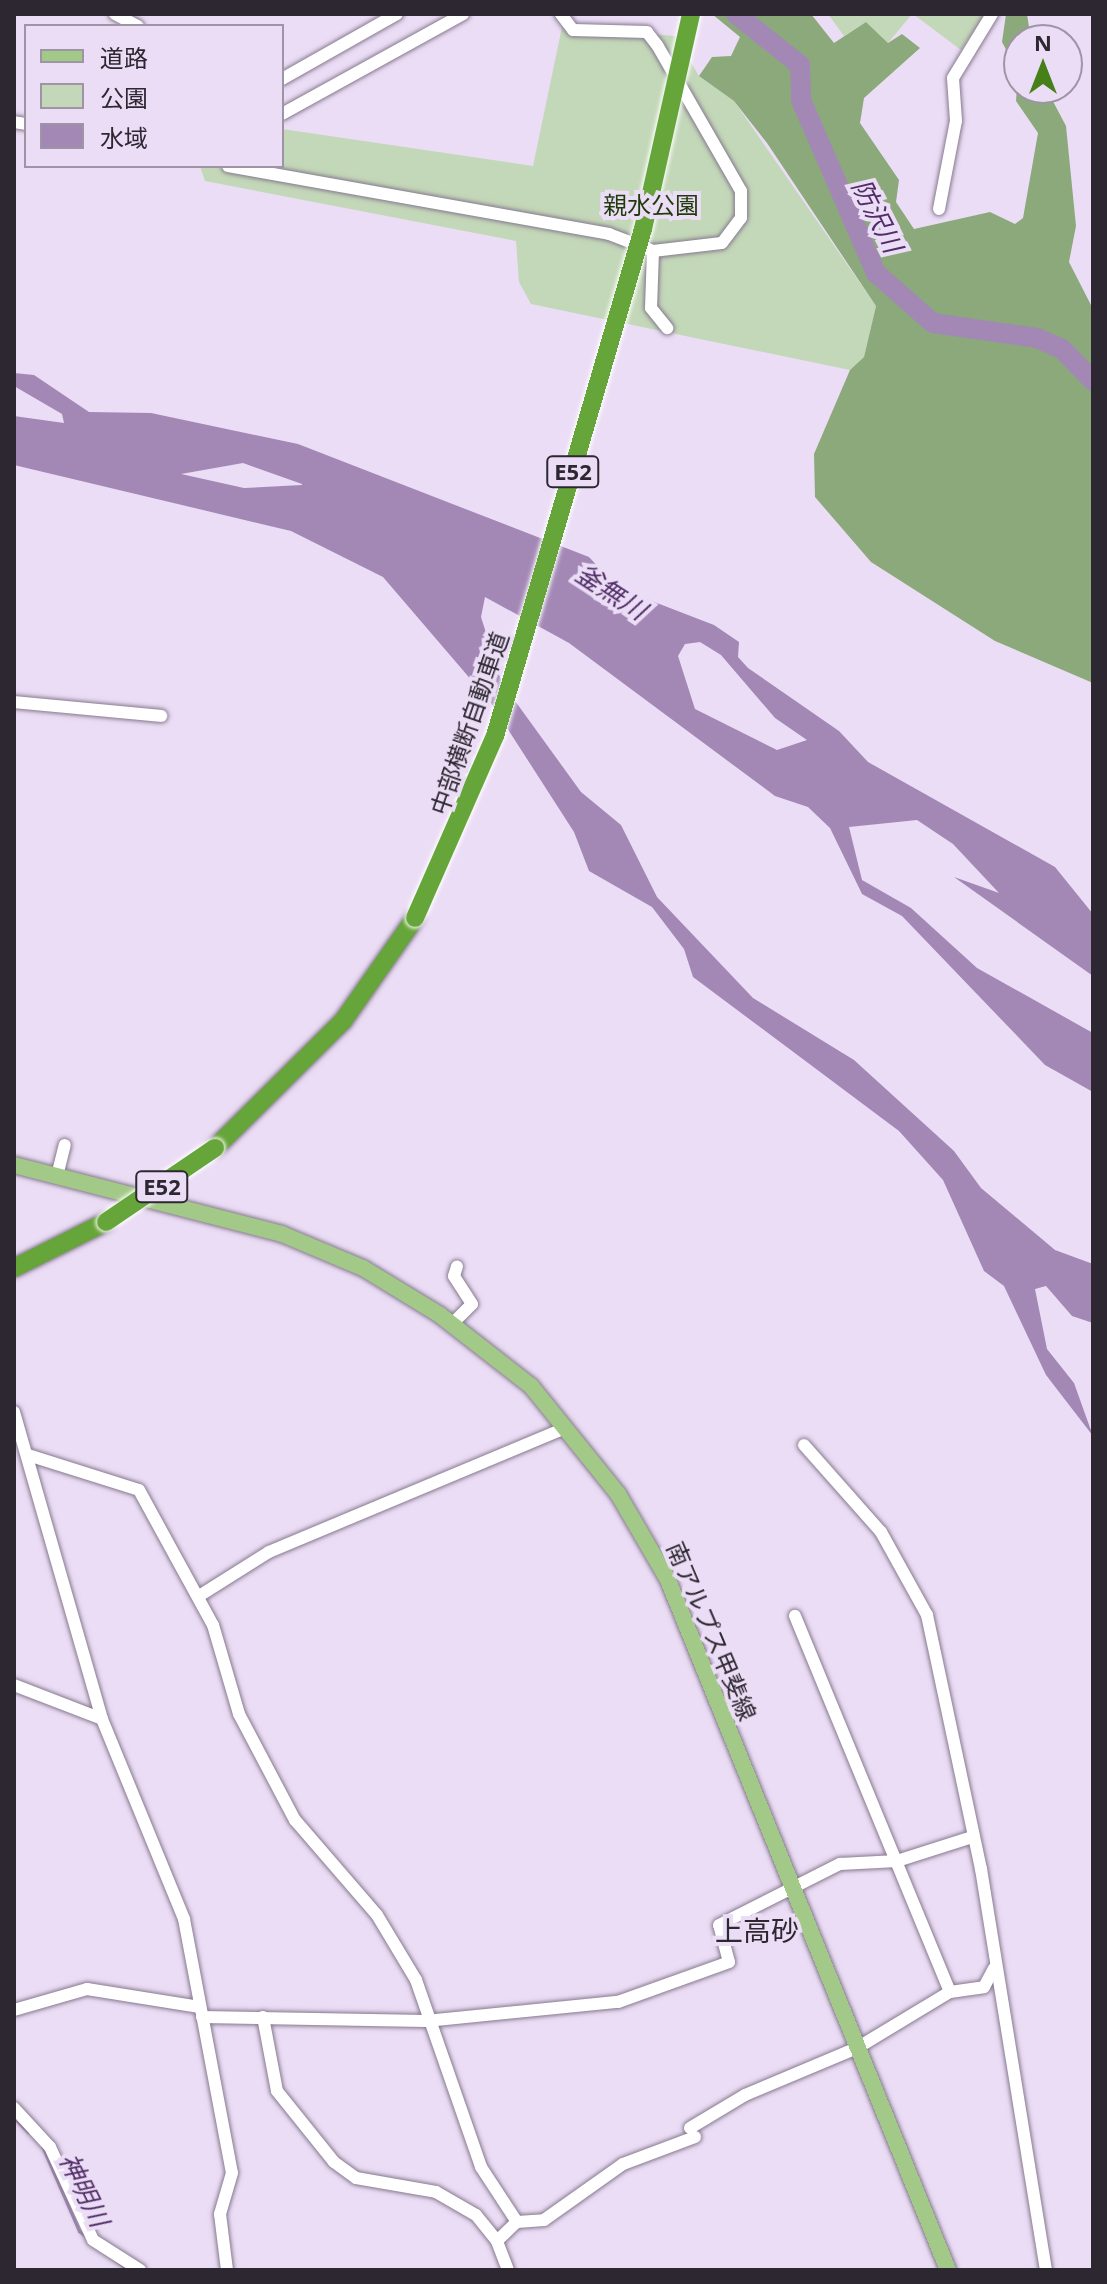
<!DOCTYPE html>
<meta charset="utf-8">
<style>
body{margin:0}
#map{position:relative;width:1107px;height:2284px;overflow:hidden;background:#ebddf5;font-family:"Open Sans","Noto Sans JP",sans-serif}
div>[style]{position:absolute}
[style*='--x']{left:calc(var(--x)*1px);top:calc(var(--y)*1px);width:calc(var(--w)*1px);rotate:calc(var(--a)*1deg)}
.green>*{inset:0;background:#c3d8b8}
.forest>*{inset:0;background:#8ba97b}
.water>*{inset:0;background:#a388b6}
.stream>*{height:3px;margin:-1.5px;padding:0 1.5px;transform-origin:1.5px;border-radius:1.5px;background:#a388b6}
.river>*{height:20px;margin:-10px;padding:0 10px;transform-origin:10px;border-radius:10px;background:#a388b6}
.roads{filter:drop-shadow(0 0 2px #867a8f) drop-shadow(0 0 2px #867a8f)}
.minor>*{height:12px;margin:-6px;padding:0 6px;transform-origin:6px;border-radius:6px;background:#fff}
.major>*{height:16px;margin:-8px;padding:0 8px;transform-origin:8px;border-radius:8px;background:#a3c988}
.highway>*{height:18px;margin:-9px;padding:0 9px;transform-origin:9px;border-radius:9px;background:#66a539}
.bridges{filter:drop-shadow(0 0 2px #fff) drop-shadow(0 0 2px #fff)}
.highway-bridge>*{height:18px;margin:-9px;padding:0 9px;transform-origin:9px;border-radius:9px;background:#66a539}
span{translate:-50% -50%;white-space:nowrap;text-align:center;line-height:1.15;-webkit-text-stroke:8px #ebddf5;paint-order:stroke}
.shield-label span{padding:2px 6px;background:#ebddf5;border:2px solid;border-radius:6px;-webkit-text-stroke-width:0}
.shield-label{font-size:22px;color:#2c2730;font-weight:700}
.park-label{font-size:24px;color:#1f3b09}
.street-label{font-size:24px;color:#2c2730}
.water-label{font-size:26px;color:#512d67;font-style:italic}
.quarter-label{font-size:28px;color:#2c2730}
.frame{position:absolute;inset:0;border:16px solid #2c2730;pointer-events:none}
.legend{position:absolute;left:24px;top:24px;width:260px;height:144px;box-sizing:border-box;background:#ebddf5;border:2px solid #9f94a6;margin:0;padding:10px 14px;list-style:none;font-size:24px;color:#2c2730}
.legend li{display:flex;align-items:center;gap:16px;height:40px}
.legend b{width:40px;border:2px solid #9f94a6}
.north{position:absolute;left:1003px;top:24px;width:80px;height:80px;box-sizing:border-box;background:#ebddf5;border:2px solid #9f94a6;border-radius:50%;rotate:0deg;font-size:22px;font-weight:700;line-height:32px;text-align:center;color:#2c2730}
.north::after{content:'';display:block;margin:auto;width:28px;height:36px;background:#478019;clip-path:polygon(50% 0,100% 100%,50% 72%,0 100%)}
</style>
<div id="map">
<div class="green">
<i style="clip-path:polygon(828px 14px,912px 14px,888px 43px,866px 22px,844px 36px)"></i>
<i style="clip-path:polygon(913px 14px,985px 14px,961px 50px)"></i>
<i style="clip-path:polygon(562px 27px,675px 36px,699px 76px,734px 101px,876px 306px,864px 357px,850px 370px,531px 304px,519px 282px,516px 241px,205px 181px,200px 166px,282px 166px,282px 129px,533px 166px)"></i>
</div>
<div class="forest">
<i style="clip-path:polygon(712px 14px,811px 14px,834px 43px,866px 22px,888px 43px,902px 34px,920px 48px,864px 98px,860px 123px,899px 180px,896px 202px,914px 229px,990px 212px,1015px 224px,1023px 218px,1038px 133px,1016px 101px,1018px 72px,1002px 42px,1006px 14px,1027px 14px,1031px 40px,1019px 40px,1019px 88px,1046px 88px,1066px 126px,1076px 226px,1069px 262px,1093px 309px,1093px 683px,995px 641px,871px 562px,815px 497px,814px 454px,850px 370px,864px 357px,876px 306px,767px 143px,734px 101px,699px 76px,712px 57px,731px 56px,740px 37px)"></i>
</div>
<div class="water">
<i style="clip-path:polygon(evenodd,14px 373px,34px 375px,89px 412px,151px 413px,298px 444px,589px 557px,618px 588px,714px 625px,739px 642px,738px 657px,748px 668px,839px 731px,868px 762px,1055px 867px,1093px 914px,1093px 976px,954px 877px,999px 893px,953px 844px,917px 820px,849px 827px,862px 880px,911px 908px,977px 968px,1093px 1033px,1093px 1092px,1045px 1065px,902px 916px,862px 894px,830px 828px,808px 807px,775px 796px,569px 643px,485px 597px,481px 617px,502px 683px,581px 792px,621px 825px,657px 897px,753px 998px,854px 1060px,954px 1151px,981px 1188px,1055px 1250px,1093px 1264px,1093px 1323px,1072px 1316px,1046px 1286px,1035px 1289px,1047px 1349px,1074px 1383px,1093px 1436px,1046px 1375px,1004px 1286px,984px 1271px,943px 1180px,899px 1131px,693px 977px,684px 949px,652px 907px,589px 871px,574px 832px,491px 703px,383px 577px,291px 531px,14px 465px,14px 416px,64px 423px,62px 414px,14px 386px,14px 373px,243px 463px,302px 484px,302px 485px,244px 488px,181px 474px,243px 463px,14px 373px,700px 642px,721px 655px,775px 718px,807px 740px,777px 750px,695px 709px,678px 656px,685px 644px,700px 642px)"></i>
</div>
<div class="stream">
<i style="--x:14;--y:2118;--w:20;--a:45"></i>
<i style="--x:42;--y:2146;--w:93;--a:66.5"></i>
<i style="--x:79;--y:2231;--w:63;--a:38.5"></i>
</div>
<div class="river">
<i style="--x:736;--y:14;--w:82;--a:38.6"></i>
<i style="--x:800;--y:65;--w:35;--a:88"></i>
<i style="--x:801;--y:100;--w:189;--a:66.6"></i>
<i style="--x:876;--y:273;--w:76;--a:41.3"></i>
<i style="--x:933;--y:323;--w:105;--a:8.2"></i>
<i style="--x:1037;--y:338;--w:27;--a:24"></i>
<i style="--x:1062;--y:349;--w:45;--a:45.9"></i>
</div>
<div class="roads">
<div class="minor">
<i style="--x:115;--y:14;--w:26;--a:28"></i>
<i style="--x:282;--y:79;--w:132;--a:-29.5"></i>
<i style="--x:282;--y:114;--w:207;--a:-28.9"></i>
<i style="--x:14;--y:122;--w:12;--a:9"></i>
<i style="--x:228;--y:166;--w:387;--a:10.1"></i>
<i style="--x:609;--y:234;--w:47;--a:21.1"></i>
<i style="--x:653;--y:251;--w:69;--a:-6.6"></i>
<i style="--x:722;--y:243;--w:31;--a:-53"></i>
<i style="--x:741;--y:218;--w:27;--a:-90"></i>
<i style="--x:741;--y:191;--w:168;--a:-119.9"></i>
<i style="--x:657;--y:45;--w:16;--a:-128"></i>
<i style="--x:647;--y:32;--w:74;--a:-178.5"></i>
<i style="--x:573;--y:30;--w:20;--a:-127"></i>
<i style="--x:939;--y:209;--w:90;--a:-79.1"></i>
<i style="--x:956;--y:121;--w:43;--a:-94"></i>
<i style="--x:953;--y:78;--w:75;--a:-58.6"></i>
<i style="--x:653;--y:251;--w:57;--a:92"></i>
<i style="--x:651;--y:308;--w:26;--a:51"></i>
<i style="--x:14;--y:702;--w:148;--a:5.4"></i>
<i style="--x:57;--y:1176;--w:32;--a:-76"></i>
<i style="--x:452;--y:1324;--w:28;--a:-45"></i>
<i style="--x:472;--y:1304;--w:33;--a:-123"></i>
<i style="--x:454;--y:1276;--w:10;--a:-73"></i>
<i style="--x:14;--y:1412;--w:319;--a:74"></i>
<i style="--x:102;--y:1719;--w:216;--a:67.7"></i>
<i style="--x:184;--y:1919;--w:258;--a:79.3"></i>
<i style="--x:232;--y:2173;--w:43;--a:106.3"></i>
<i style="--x:220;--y:2214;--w:56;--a:82.9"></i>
<i style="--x:804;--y:1445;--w:116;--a:48.5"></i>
<i style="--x:881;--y:1532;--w:95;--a:61"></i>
<i style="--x:927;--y:1615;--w:260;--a:78"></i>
<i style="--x:981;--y:1869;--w:406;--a:80.8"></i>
<i style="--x:28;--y:1455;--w:116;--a:17.5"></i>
<i style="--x:139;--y:1490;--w:154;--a:61.3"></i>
<i style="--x:213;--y:1625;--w:93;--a:73.7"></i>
<i style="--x:239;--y:1714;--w:120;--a:62.2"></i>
<i style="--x:295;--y:1820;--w:125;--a:49.2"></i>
<i style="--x:377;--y:1915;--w:76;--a:59"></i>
<i style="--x:416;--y:1980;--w:198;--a:70.8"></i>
<i style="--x:481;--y:2167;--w:66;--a:56.8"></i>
<i style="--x:199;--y:1596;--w:83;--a:-32.2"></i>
<i style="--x:269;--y:1552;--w:321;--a:-22.7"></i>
<i style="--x:14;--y:1685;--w:94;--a:21.1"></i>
<i style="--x:950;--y:1992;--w:34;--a:-8"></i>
<i style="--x:984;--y:1987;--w:21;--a:-62"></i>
<i style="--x:14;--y:2010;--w:76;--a:-16"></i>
<i style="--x:87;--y:1989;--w:114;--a:9.1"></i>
<i style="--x:202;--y:2017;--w:224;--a:1"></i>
<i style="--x:426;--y:2021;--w:193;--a:-5.7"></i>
<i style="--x:618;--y:2002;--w:118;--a:-19.8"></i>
<i style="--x:729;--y:1962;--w:38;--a:-105"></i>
<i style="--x:719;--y:1925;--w:136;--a:-26.8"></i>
<i style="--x:840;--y:1864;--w:57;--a:-3"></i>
<i style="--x:897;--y:1861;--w:79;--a:-17.7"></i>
<i style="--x:263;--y:2017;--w:75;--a:79.3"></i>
<i style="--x:277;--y:2091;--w:91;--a:51.2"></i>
<i style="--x:334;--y:2162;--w:27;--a:36"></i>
<i style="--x:356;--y:2178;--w:81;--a:9.9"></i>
<i style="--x:436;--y:2192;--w:46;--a:29.9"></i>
<i style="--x:476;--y:2215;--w:33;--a:51"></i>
<i style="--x:14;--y:2108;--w:53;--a:47.3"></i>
<i style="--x:50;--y:2147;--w:102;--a:65.2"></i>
<i style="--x:93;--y:2240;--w:56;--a:32.6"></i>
<i style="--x:690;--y:2128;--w:64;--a:-31"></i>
<i style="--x:745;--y:2095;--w:121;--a:-22.8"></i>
<i style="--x:857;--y:2048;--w:109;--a:-31.1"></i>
<i style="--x:950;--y:1992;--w:407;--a:-112.4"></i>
<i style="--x:508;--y:2270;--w:31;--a:-111"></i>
<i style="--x:497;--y:2241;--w:28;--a:-44"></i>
<i style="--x:517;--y:2222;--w:27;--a:-4"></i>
<i style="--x:544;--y:2220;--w:97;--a:-35.3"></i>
<i style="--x:623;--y:2164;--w:77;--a:-20.6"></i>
</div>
<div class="major">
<i style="--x:14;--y:1165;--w:277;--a:14.4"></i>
<i style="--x:282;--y:1234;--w:88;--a:22.8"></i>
<i style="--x:363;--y:1268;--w:90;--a:31.4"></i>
<i style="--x:440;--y:1315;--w:115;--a:38"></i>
<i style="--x:531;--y:1386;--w:139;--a:51.1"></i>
<i style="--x:618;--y:1494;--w:99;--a:59.8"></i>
<i style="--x:668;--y:1580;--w:745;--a:67.91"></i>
</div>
<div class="highway">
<i style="--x:215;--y:1148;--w:180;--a:-44.8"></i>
<i style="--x:343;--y:1021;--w:126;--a:-55"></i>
<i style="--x:14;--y:1268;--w:103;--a:-26.6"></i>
</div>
</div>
<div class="bridges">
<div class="highway-bridge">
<i style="--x:415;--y:918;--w:199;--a:-66.3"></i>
<i style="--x:495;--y:736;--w:528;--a:-73.73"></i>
<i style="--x:643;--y:229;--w:220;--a:-77.4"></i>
<i style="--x:106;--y:1222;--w:132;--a:-34.2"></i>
</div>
</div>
<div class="shield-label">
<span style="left:573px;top:472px">E52</span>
<span style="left:162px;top:1187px">E52</span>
</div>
<div class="park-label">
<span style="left:651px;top:205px">親水公園</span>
</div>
<div class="street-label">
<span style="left:469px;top:723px;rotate:-71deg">中部横断自動車道</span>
<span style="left:712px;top:1631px;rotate:67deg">南アルプス甲斐線</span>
</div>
<div class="water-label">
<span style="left:877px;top:216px;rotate:63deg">防沢川</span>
<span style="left:611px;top:592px;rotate:33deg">釜無川</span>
<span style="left:84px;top:2190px;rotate:64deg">神明川</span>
</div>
<div class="quarter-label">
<span style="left:757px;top:1930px">上高砂</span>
</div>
<div class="frame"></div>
<ul class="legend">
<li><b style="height:10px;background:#a3c988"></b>道路</li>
<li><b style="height:22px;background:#c3d8b8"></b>公園</li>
<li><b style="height:22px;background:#a388b6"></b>水域</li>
</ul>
<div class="north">N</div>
</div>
